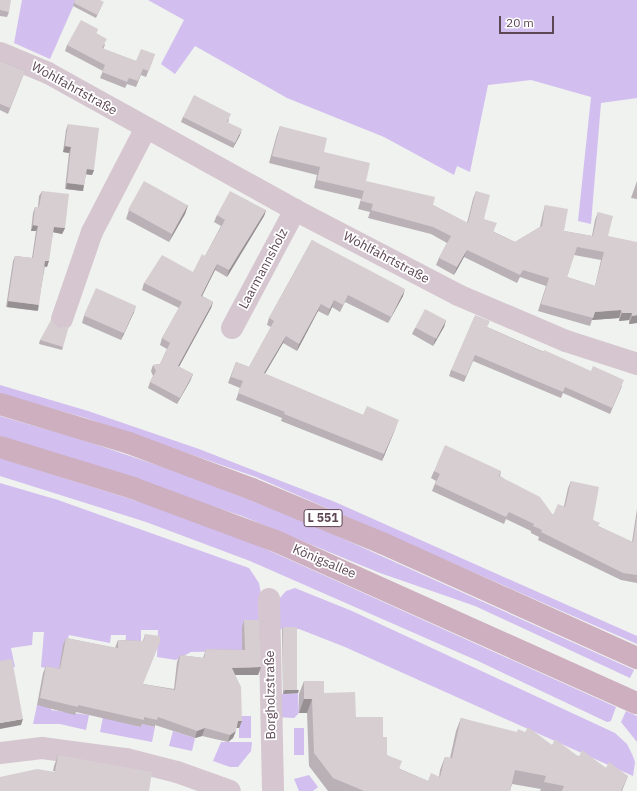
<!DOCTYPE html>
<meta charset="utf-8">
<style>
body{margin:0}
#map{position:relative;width:637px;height:791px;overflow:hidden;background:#eff2ef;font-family:"IBM Plex Sans",sans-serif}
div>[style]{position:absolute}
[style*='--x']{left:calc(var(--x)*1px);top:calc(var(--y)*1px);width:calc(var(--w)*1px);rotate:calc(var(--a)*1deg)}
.green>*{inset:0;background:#d2beef;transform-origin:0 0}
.minor>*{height:22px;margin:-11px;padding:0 11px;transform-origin:11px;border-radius:11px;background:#d6c6cf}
.major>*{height:22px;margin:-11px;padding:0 11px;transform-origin:11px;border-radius:11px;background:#ceafbf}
.wall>*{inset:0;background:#b9b1b5}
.shaded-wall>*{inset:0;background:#969093;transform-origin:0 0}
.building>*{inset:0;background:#d7ced2;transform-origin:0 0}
span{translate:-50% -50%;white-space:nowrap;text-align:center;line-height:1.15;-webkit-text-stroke:3.5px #fff;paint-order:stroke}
.shield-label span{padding:1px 3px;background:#fff;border:1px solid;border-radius:3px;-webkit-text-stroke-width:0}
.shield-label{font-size:12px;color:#5d4753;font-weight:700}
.street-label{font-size:13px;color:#5d4753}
.scale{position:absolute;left:499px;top:16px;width:55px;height:18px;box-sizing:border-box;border:2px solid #5d4753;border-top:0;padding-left:5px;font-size:12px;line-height:14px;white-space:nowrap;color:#5d4753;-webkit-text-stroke:3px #fff;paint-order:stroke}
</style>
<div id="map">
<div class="green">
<i style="clip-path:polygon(22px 0,76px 0,50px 59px,14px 43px)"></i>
<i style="clip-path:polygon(148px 0,637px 0,637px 98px,601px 103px,591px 224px,578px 221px,591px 97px,531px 80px,488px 85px,470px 172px,457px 166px,454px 175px,384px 137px,287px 98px,195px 46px,175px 74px,161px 64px,184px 20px)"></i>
<i style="clip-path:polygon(0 385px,88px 411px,199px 449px,335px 502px,637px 636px,637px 644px,256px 477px,86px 418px,0 394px)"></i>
<i style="clip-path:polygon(0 416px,80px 439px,189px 476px,306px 522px,634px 670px,630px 678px,475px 606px,380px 573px,242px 516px,0 436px)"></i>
<i style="clip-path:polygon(0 458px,153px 506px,257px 545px,616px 707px,611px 721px,607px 722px,478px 661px,250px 561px,146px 522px,0 476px)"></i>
<i style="clip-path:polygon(0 483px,58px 500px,249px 568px,259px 583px,264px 609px,242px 651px,191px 652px,176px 660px,157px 657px,158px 630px,141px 630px,141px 648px,125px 648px,126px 635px,111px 635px,110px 643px,69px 635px,58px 671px,41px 667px,44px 632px,33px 632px,32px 645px,11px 648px,15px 667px,0 670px)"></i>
<i style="clip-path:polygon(295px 588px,352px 611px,615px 733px,627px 744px,632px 754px,635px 762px,633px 776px,345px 647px,299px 629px,273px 629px,278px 600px,286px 591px)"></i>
<i style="clip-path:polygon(298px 693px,299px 713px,294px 718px,275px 717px,275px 697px,282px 696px,282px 694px)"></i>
<i style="clip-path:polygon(37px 705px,51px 707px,51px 710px,89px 715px,86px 730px,60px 724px,33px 724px)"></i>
<i style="clip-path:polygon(626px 711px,637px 716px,637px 742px,621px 722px)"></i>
<i style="left:239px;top:716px;width:12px;height:22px"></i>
<i style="clip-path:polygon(103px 717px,141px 727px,142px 724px,155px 727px,152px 742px,100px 732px)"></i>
<i style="left:304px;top:728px;width:27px;height:10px;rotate:90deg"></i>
<i style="clip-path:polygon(173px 731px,195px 738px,192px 751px,169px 746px)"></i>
<i style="clip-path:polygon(221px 742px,252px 742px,251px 751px,238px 767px,230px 767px,213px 761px)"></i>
<i style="clip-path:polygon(309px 775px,318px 787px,313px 791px,299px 791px,294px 779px)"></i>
</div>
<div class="minor">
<i style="--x:0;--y:53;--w:52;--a:22.6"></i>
<i style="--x:48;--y:73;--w:282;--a:29"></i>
<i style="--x:295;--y:210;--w:184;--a:27.5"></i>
<i style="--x:458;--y:295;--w:117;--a:23.1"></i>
<i style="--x:566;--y:341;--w:75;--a:17.9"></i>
<i style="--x:62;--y:319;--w:92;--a:-71"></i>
<i style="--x:92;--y:232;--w:117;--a:-62.6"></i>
<i style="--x:232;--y:328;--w:134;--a:-61.9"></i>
<i style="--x:269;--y:599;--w:192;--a:88.8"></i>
<i style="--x:0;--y:753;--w:42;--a:-6.8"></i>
<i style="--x:42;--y:748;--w:85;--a:7.5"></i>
<i style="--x:126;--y:759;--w:53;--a:14.3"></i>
<i style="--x:177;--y:772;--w:56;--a:19.7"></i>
</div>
<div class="major">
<i style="--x:0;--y:404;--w:135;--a:16.8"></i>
<i style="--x:129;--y:443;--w:131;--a:20.5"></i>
<i style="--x:252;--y:489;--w:141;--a:22.6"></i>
<i style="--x:382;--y:543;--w:280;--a:24.3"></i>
<i style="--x:0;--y:447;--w:139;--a:17.1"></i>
<i style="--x:133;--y:488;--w:155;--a:20.4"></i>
<i style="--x:278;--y:542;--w:393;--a:24.2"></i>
</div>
<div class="wall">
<i style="clip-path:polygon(0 0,9px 12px,7px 17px,0 16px)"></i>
<i style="clip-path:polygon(75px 0,102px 5px,96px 18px,73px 6px)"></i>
<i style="clip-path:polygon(98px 29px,96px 33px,105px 45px,103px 49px,136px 61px,155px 54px,146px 77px,141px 75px,136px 87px,127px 84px,125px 88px,100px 78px,103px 71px,65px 51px,67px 45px)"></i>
<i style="clip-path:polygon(0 61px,25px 71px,8px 114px,0 110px)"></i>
<i style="clip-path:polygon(183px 117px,229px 119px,228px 123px,240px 135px,233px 148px,181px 122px)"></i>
<i style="clip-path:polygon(68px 124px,94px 170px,92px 175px,86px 174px,84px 185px,82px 191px,65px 189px,69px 153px,63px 152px,66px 130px)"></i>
<i style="clip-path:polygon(evenodd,280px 126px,324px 152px,365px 184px,433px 205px,467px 223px,473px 199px,476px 191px,484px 219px,494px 232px,515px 242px,540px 227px,543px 213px,545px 205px,564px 231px,592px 236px,595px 220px,598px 212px,608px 236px,637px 323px,629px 324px,629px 320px,619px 321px,619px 318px,592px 320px,590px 326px,538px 311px,546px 286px,520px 277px,517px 283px,464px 257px,454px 275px,436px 265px,439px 258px,447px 243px,431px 234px,368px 218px,370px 212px,358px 209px,361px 199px,314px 188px,317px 175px,269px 163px,277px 134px,280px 126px,574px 255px,601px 260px,595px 286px,567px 277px,574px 255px)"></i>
<i style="clip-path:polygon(637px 181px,637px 199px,631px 198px)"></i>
<i style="clip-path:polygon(42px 191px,65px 228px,62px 234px,53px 232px,47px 267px,45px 266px,37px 311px,6px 307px,13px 261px,15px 256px,32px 258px,36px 231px,31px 231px,33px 213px,35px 207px,38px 207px,39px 196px)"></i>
<i style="clip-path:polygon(188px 205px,185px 214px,169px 242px,126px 219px,129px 210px)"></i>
<i style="clip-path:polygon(266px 210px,264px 216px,227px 277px,215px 270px,202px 296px,213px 302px,211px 308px,179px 367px,193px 374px,190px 381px,177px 404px,148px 388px,150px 382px,153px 376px,151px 371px,153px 365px,160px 364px,167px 349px,160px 345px,162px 338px,179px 308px,142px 290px,144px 283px,193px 272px,205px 256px,221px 226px,214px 222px,217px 215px)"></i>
<i style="clip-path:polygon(312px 240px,403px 296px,388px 323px,345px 302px,340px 312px,332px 307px,328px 316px,318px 311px,297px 351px,283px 343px,265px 374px,363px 415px,396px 427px,382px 461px,281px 421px,282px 418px,236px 400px,240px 388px,228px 383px,236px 362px,249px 367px,271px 327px,267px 325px,269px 318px)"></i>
<i style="clip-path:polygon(134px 312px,121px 340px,82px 323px,84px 316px)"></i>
<i style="clip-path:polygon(446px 320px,444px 327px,433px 346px,412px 334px,415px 328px)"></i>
<i style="clip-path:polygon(487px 327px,622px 386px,610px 414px,563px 393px,561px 398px,473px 361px,464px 382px,449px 376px,451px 370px)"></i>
<i style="clip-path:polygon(59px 328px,63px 347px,62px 350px,39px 344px,40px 340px)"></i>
<i style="clip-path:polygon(434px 471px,501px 471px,500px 476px,553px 515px,564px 506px,568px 488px,571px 481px,593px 520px,598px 526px,632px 542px,637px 509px,637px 583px,621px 580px,538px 540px,539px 537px,531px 533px,531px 531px,506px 519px,504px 524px,432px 491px,436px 481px,431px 478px)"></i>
<i style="clip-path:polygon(244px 620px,261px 667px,258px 675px,235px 675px,242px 721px,239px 728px,236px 728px,233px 738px,228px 742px,202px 736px,195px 738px,155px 725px,155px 727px,142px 724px,141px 727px,76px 712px,75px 715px,37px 705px,43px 673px,46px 666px,59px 669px,63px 645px,66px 638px,115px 648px,118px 640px,143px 641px,145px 634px,143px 684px,174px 689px,177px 662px,180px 655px,203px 658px,206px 649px,242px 650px,242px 627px)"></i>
<i style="clip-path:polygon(283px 627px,298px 693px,283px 694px,282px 630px)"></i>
<i style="clip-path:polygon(304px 681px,324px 693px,356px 717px,383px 737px,387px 755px,400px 769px,428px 781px,439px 777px,440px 770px,445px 757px,450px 758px,456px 731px,461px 718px,552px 745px,606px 768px,628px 776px,622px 791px,540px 791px,541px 789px,512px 784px,510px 791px,328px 791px,309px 766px,307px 713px,299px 713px,299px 694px)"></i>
<i style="clip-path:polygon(58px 755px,149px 791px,53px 771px,54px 766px)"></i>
</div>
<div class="shaded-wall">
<i style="clip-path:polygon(242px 129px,240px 135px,233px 148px,235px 143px)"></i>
<i style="clip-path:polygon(65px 146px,71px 147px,69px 153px,63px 152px)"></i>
<i style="clip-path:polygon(87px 169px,94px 170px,92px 175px,84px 174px)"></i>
<i style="left:67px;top:183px;width:17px;height:6px;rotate:7deg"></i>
<i style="clip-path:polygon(188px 205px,185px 214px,169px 242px,173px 233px)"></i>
<i style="clip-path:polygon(266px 210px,264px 216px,227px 277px,229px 270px)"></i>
<i style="clip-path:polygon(33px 225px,38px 226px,36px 231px,31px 231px)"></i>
<i style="clip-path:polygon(54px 227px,65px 228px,62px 234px,52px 232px)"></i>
<i style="clip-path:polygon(467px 250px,464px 257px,454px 275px,457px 267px)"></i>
<i style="clip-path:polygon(45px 261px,49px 261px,47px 267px,43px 266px)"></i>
<i style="clip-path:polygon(217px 264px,215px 270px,199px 302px,201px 296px)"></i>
<i style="clip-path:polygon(405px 289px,403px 296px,388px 323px)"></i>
<i style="clip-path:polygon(334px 300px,332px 307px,328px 316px,330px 309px)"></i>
<i style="left:8px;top:301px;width:31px;height:6px;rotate:7deg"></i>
<i style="clip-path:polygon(213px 302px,211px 308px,176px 372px,178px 366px)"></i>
<i style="clip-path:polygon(321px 304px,318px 311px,297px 351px,299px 344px)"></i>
<i style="clip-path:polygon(136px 306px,134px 312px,121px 340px,123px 334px)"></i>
<i style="clip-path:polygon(621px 310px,619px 318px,592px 320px,595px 312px)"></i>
<i style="clip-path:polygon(622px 313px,632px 313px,629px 320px,619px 321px)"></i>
<i style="clip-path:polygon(637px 315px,637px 323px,629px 324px,632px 316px)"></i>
<i style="clip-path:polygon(446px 320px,444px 327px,433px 346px,435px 340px)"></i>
<i style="clip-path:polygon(286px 336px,283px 343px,261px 380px,264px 373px)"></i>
<i style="clip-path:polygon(193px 374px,190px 381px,177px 404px,180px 398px)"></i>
<i style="clip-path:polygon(399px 420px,396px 427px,382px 461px,384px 454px)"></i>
<i style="clip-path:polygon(261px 667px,258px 675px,229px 675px,232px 668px)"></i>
<i style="clip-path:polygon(285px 690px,299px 690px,298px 693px,283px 694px)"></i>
<i style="clip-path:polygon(304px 699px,312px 699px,307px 713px,299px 713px)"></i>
<i style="clip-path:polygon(23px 719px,21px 725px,0 729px,0 723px)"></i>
<i style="clip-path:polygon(238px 721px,242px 721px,239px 728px,236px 728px)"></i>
<i style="clip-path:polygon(205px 728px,202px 736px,195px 738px,197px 731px)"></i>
<i style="clip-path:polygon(236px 731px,233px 738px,228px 742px,230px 735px)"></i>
</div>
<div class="building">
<i style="clip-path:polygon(0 0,11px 0,9px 12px,0 10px)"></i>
<i style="clip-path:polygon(75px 0,100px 0,104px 2px,97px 15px,74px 3px)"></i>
<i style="clip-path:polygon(81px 20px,98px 29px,96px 33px,107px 39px,102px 48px,136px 61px,141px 49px,155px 54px,149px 71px,143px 69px,138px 81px,129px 78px,127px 82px,102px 72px,105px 65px,67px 45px)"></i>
<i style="clip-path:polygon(0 61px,25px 71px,10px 108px,0 104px)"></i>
<i style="clip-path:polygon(194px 95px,231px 114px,227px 122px,242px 129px,235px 143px,183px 117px)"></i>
<i style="clip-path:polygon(68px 124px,99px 128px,94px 170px,87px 169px,84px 185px,67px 183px,71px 147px,65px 146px)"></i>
<i style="clip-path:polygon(evenodd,280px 126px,327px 138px,324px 152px,370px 163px,364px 191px,366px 181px,435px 197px,433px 205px,468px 223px,476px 191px,490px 195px,484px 219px,497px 223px,493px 232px,515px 242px,542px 226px,545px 205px,568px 209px,564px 231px,593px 236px,598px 212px,613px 216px,608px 236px,637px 242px,637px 315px,632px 316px,632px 313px,622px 313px,621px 310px,595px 312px,593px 318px,541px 304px,549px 278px,523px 270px,520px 275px,467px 250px,457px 267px,439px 258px,451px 236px,433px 227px,371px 210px,373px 204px,361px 201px,364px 191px,317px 180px,320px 167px,272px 156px,280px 126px,577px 247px,604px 252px,595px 286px,567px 277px,577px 247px)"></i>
<i style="left:144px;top:181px;width:50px;height:33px;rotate:29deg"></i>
<i style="clip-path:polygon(42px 191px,69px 194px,65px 228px,54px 227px,49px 261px,45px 261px,39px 305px,8px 301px,15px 256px,33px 258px,38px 226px,33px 225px,35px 207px,39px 207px)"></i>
<i style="clip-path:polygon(230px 191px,266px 210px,229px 270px,217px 264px,201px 296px,213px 302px,178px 366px,193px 374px,180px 398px,150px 382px,156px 371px,153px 365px,160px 364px,170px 343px,162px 338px,182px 302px,144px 283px,162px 255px,193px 272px,202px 254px,205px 256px,225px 220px,217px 215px)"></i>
<i style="clip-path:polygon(312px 240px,405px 289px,391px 317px,348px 295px,343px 305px,334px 300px,330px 309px,321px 304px,299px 344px,286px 336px,264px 373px,363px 415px,367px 406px,399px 420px,384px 454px,284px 414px,285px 412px,238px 393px,243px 381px,231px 377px,236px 362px,249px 367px,274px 321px,269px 318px)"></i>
<i style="left:96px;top:288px;width:44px;height:30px;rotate:24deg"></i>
<i style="left:425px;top:309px;width:24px;height:21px;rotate:28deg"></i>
<i style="clip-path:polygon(475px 315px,490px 321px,487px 327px,543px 352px,544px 350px,591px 371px,593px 366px,624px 380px,612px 408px,565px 387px,563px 392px,475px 355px,466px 376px,451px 370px)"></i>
<i style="clip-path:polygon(51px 320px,59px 328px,69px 326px,63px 347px,40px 340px)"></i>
<i style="clip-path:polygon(445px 445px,501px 471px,499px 476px,540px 497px,553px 515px,558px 504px,565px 507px,571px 481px,599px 487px,593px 520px,600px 523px,598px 526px,633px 542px,637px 516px,637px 575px,623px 573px,541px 532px,542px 530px,533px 526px,534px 524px,509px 512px,506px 517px,435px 484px,440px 474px,434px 471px)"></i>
<i style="clip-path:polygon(244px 620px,259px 620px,261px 667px,232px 668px,241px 687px,242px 721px,238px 721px,236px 731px,230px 735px,205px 728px,197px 731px,158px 717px,157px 720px,144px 717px,144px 720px,78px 705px,78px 707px,40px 698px,46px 666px,60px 669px,66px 638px,118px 648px,118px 640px,144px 641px,145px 634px,160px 636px,160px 642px,143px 684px,175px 690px,180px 655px,204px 658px,206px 649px,245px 650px)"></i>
<i style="left:283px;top:627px;width:14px;height:63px"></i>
<i style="clip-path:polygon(12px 659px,23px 719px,0 723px,0 661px)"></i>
<i style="clip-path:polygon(304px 681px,324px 681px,324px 693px,355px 692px,356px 717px,383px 717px,383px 737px,387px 737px,387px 755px,402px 761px,399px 769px,428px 781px,431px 773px,440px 777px,445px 757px,452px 758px,461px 718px,517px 732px,518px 729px,525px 732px,528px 727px,552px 745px,555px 739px,579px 757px,582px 750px,606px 768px,609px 762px,628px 776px,621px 791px,562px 791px,564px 786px,544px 782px,546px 776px,515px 770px,510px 791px,364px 791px,333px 778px,314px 753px,312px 699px,304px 699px)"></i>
<i style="clip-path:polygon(58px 755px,152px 772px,149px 791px,0 791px,0 777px,37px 769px,55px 772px)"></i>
</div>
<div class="shield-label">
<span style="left:323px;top:518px">L 551</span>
</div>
<div class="street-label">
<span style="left:74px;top:89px;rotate:29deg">Wohlfahrtstraße</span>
<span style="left:386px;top:258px;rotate:28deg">Wohlfahrtstraße</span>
<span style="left:264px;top:269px;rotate:-62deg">Laarmannsholz</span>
<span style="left:324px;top:562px;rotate:23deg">Königsallee</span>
<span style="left:271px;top:695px;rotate:-91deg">Borgholzstraße</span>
</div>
<div class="scale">20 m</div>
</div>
